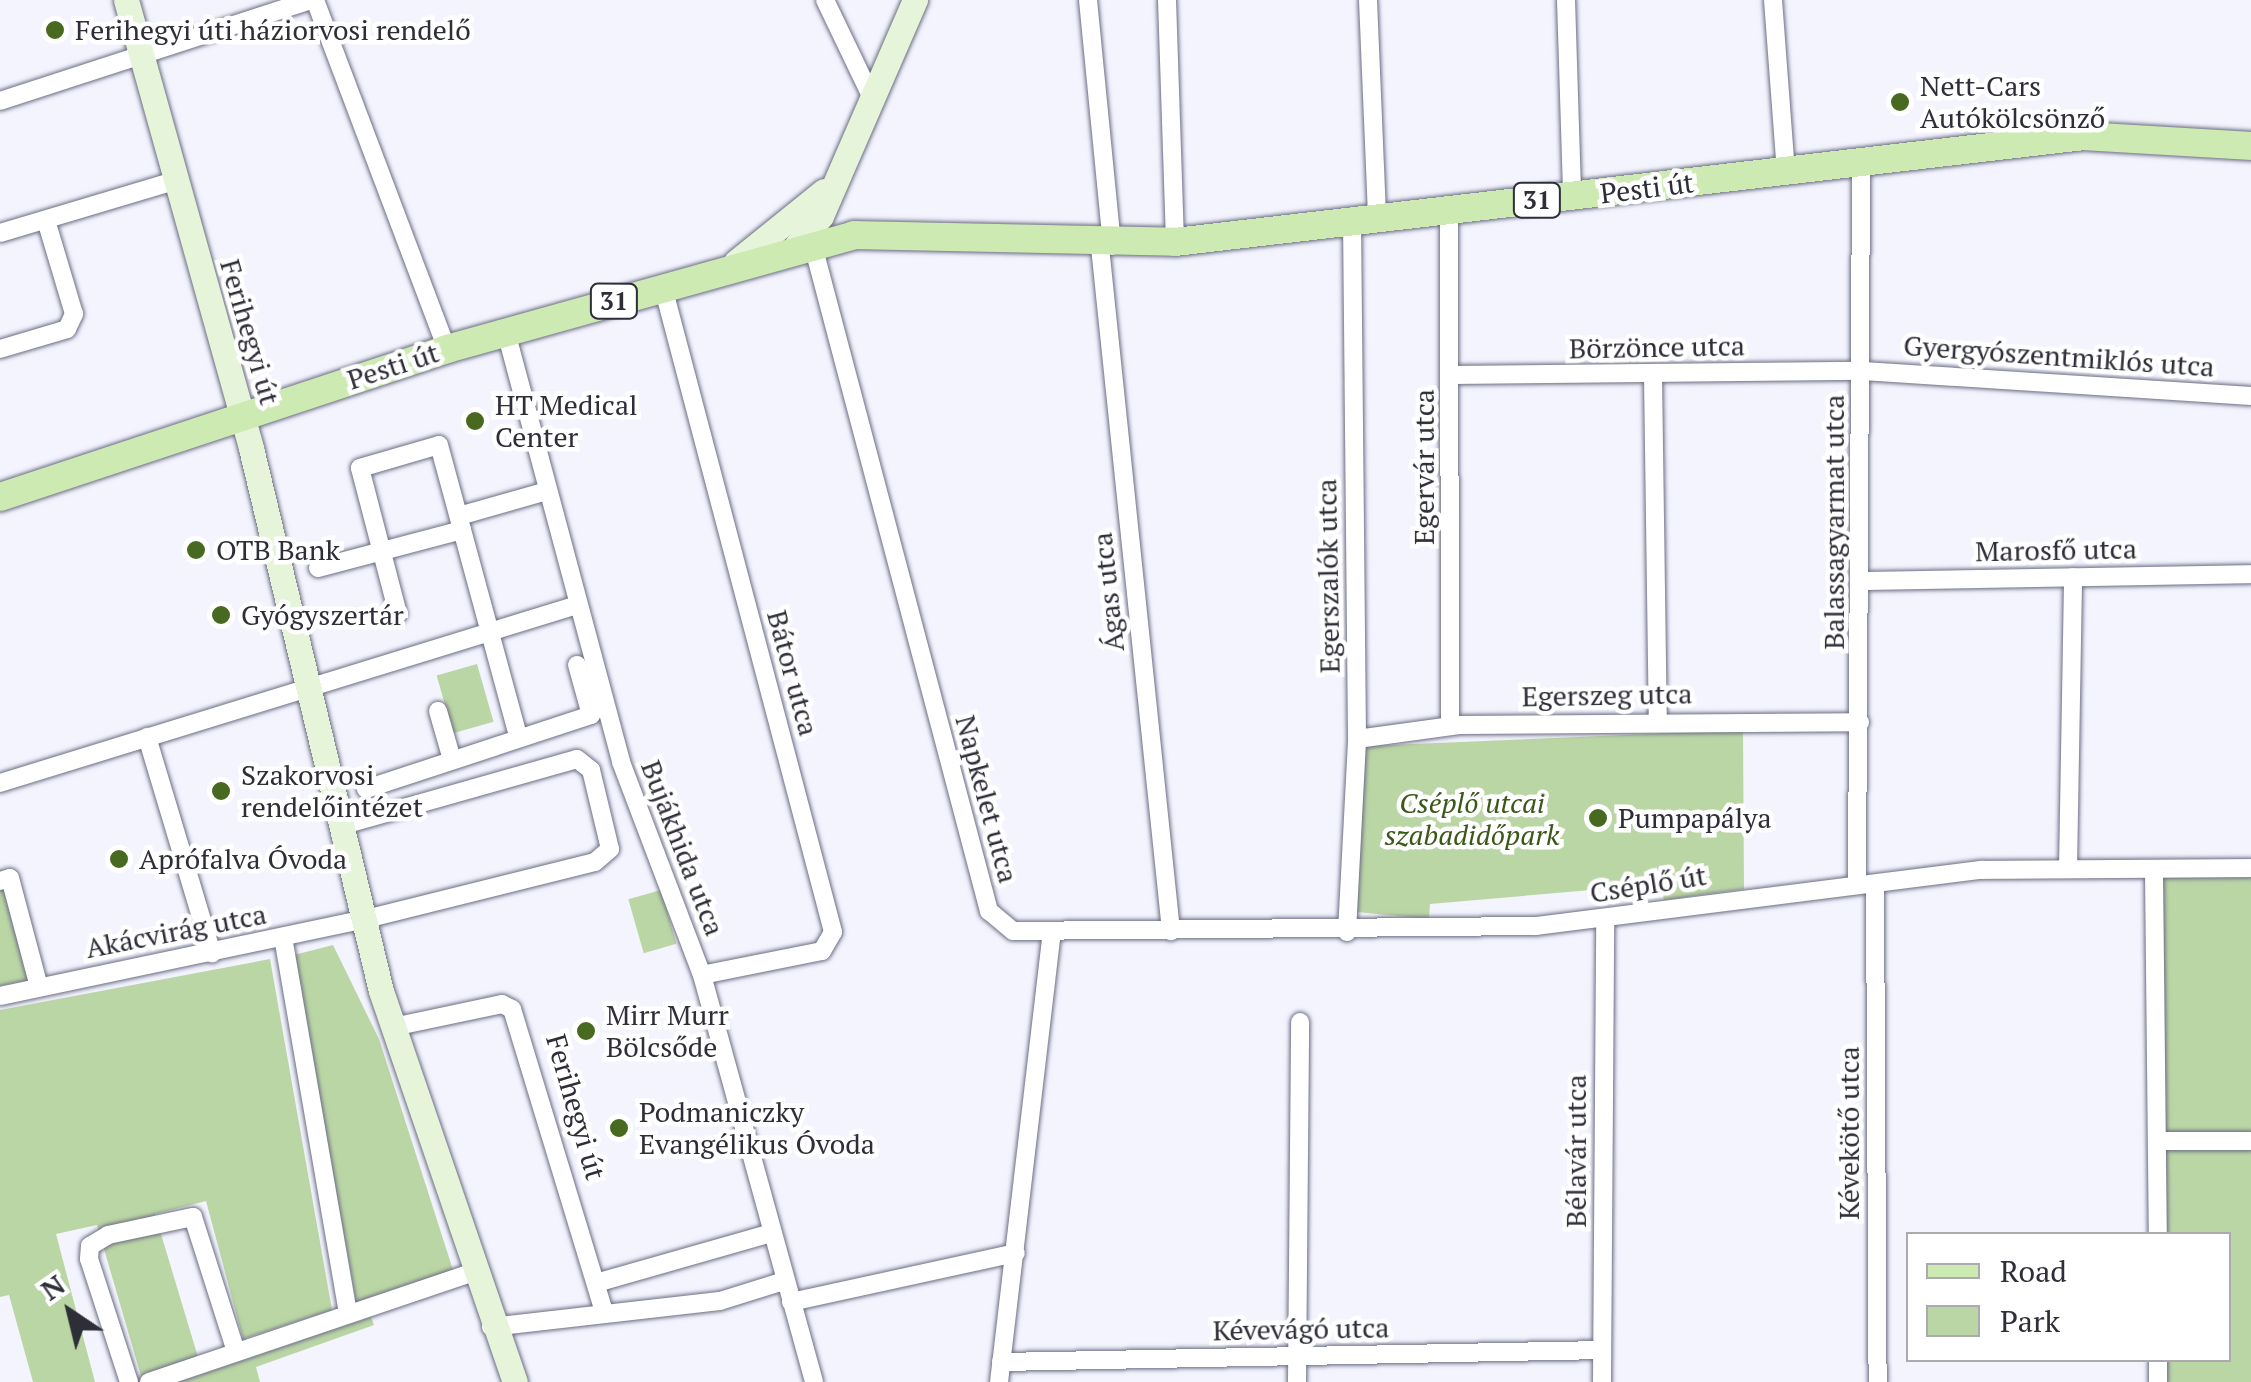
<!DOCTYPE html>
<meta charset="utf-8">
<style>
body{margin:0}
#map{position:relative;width:2251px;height:1382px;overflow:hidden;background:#f3f4fe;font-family:"PT Serif",serif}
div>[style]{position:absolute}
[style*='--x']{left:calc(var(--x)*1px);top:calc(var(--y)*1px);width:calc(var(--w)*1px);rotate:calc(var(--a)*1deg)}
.green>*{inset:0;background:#bbd6a5;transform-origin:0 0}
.roads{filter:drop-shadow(0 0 2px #6b6d83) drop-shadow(0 0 2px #6b6d83)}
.street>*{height:18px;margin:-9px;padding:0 9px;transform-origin:9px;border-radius:9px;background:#fff}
.secondary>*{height:25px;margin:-12.5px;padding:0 12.5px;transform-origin:12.5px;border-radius:12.5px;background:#e6f4d9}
.primary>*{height:28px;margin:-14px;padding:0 14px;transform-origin:14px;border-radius:14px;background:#cdeab2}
.dots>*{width:28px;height:28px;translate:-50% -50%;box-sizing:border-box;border:5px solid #fff;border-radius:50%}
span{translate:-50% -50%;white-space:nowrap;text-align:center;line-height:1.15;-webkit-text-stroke:9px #fff;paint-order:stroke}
.shield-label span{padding:2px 8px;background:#fff;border:2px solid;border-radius:8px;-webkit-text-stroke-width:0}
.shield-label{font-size:25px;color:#2d2e38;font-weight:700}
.poi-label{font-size:28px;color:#2d2e38}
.left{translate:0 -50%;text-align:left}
.street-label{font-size:28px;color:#2d2e38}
.park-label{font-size:28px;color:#3b581a;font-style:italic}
.legend{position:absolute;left:1906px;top:1232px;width:325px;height:130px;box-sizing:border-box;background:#fff;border:2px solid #ababaf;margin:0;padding:12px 18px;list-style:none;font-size:30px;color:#2d2e38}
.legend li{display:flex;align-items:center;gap:20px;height:50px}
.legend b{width:50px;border:2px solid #ababaf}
.north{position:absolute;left:20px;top:1262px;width:100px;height:100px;-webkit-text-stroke:8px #fff;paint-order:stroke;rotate:325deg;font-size:28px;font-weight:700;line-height:40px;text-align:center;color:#2d2e38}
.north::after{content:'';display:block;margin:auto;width:35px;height:45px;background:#2d2e38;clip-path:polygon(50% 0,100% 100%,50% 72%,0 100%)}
</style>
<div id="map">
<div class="green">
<i style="left:477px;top:664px;width:60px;height:42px;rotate:74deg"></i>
<i style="clip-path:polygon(1743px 730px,1744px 889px,1664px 900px,1661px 884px,1430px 904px,1429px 919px,1357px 912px,1365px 746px)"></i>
<i style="clip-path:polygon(0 868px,28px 980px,0 986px)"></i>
<i style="clip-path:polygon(2251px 868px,2251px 1382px,2158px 1382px,2158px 1360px,2228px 1360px,2228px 1234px,2158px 1234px,2154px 871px)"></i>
<i style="left:661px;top:890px;width:56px;height:34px;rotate:74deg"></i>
<i style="clip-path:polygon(333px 945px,379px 1039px,453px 1270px,356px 1302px,294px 955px)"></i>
<i style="clip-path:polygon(270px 959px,332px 1310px,243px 1339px,206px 1201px,155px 1214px,198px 1357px,141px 1376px,97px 1225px,56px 1234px,95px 1382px,33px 1382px,9px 1295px,0 1297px,0 1010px)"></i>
<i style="clip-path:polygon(371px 1317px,374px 1325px,256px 1367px,260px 1382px,179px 1382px)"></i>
</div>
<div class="roads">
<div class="street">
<i style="--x:315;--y:0;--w:373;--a:69.3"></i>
<i style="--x:825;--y:0;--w:106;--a:64.4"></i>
<i style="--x:1088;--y:0;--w:247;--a:84.4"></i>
<i style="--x:1167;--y:0;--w:242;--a:88.1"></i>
<i style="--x:1368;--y:0;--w:217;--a:87.6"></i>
<i style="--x:1566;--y:0;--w:196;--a:88.2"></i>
<i style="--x:1773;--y:0;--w:171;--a:85.7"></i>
<i style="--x:0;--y:101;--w:327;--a:-18"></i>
<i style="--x:1449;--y:208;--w:518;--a:89.89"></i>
<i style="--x:0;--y:233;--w:182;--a:-16.6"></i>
<i style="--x:1100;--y:247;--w:688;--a:84.07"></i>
<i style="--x:815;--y:253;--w:681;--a:75.19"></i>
<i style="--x:989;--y:911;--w:31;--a:40"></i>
<i style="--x:1013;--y:931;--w:523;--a:-0.55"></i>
<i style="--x:1536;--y:926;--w:449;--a:-7.2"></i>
<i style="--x:1981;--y:870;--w:270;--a:-0.4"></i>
<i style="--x:663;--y:287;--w:667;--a:75.23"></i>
<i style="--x:833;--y:932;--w:22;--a:120"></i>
<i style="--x:822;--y:951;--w:122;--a:168.7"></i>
<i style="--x:506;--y:332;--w:445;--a:75"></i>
<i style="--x:621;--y:762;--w:228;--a:69.2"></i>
<i style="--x:702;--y:975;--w:422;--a:74.6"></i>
<i style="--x:0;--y:349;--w:70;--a:-16.6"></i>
<i style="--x:67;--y:329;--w:17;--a:-65"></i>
<i style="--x:74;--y:314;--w:98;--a:-106.6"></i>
<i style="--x:1452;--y:375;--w:411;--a:-0.6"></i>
<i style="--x:1863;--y:371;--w:389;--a:3.7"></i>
<i style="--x:1653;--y:376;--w:345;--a:89.2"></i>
<i style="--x:459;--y:516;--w:91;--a:-15.9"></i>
<i style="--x:318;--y:568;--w:149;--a:-14.8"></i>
<i style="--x:1861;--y:581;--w:390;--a:-1"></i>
<i style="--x:398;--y:614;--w:151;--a:-104.6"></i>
<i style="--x:360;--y:468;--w:82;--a:-16.2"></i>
<i style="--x:439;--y:445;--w:302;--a:74.8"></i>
<i style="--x:438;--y:711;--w:47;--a:73.9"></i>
<i style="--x:147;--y:737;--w:226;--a:73.3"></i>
<i style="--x:1357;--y:739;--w:103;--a:-7.8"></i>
<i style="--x:1459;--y:725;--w:401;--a:-0.4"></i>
<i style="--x:0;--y:783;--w:604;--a:-17.14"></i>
<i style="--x:366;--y:789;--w:237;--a:-18.2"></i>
<i style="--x:591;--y:715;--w:52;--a:-105.6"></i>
<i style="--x:2068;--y:869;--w:292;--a:-89"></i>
<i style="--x:2154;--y:871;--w:363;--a:89.4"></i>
<i style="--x:0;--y:881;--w:10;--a:-17"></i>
<i style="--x:10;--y:878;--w:113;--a:75.1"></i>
<i style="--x:1875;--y:884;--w:498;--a:89.7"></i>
<i style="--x:1857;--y:885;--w:726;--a:-89.68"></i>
<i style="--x:1347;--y:932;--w:193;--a:-87"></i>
<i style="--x:1357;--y:739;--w:519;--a:-90.55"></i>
<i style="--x:283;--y:937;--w:381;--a:80.2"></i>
<i style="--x:0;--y:996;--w:370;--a:-11.9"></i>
<i style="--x:362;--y:920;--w:240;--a:-14"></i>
<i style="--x:595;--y:862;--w:20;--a:-41"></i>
<i style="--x:610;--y:849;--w:81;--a:-103.5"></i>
<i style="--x:591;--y:770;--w:18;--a:-142"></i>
<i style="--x:577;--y:759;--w:242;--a:164.2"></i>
<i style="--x:393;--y:1027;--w:111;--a:-11.9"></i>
<i style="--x:502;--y:1004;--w:11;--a:27"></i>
<i style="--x:512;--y:1009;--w:317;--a:73.1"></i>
<i style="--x:2159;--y:1141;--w:91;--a:0"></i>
<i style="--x:596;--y:1283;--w:182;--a:-15.9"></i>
<i style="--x:791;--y:1302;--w:230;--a:-12.3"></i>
<i style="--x:491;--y:1327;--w:230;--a:-6.5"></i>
<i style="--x:720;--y:1301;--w:67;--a:-17.4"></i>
<i style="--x:1001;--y:1362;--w:601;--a:-1.14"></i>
<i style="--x:129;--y:1382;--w:129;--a:-108"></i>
<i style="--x:89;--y:1259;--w:13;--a:-86"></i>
<i style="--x:90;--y:1246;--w:21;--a:-31"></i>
<i style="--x:108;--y:1235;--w:87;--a:-12"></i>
<i style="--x:193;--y:1217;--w:142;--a:72.3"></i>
<i style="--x:149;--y:1382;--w:340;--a:-18.7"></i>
<i style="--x:999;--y:1382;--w:452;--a:-83.3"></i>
<i style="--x:1297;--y:1382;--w:360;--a:-89.5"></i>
<i style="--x:1602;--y:1382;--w:462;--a:-89.6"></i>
<i style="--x:2158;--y:1382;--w:22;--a:-90"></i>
</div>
<div class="secondary">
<i style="--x:126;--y:0;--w:465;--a:74.4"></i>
<i style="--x:251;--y:448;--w:558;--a:76.54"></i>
<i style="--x:381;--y:991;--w:413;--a:71.1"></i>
<i style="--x:792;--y:251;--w:45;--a:-50.4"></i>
<i style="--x:821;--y:216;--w:236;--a:-66.5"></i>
<i style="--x:736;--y:262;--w:113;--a:-38.9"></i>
</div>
<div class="primary">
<i style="--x:0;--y:497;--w:471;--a:-18.3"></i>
<i style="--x:447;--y:349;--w:423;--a:-15.6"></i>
<i style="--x:854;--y:235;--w:321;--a:1.2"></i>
<i style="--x:1175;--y:242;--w:915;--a:-6.65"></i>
<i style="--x:2084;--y:136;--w:167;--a:3.4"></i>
</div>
</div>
<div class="dots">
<i style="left:55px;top:30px;background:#476920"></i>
<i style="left:1900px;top:102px;background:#476920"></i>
<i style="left:475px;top:421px;background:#476920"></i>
<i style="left:196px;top:550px;background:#476920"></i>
<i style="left:221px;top:615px;background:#476920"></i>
<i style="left:221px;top:791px;background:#476920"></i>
<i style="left:1598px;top:818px;background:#476920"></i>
<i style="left:119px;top:859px;background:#476920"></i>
<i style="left:586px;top:1031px;background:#476920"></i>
<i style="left:619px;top:1128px;background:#476920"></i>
</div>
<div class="shield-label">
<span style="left:1537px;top:200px">31</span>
<span style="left:614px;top:301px">31</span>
</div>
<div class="poi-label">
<span class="left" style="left:75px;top:30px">Ferihegyi úti háziorvosi rendelő</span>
<span class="left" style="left:1920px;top:102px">Nett-Cars<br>Autókölcsönző</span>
<span class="left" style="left:495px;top:421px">HT Medical<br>Center</span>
<span class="left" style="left:216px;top:550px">OTB Bank</span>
<span class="left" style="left:241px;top:615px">Gyógyszertár</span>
<span class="left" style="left:241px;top:791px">Szakorvosi<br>rendelőintézet</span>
<span class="left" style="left:1618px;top:818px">Pumpapálya</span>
<span class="left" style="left:139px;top:859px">Aprófalva Óvoda</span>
<span class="left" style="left:606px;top:1031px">Mirr Murr<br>Bölcsőde</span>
<span class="left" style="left:639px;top:1128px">Podmaniczky<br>Evangélikus Óvoda</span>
</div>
<div class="street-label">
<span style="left:1647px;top:188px;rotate:-7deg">Pesti út</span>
<span style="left:250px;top:332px;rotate:74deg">Ferihegyi út</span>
<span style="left:1657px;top:347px;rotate:-1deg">Börzönce utca</span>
<span style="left:2059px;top:356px;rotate:4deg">Gyergyószentmiklós utca</span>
<span style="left:393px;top:366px;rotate:-18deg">Pesti út</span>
<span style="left:1424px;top:467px;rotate:-90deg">Egervár utca</span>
<span style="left:1834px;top:522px;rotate:-90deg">Balassagyarmat utca</span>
<span style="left:2056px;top:550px;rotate:-1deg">Marosfő utca</span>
<span style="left:1328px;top:576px;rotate:-91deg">Egerszalók utca</span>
<span style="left:1108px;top:592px;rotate:-96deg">Ágas utca</span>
<span style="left:793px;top:673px;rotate:75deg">Bátor utca</span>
<span style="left:1607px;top:695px;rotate:-1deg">Egerszeg utca</span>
<span style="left:987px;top:799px;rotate:75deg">Napkelet utca</span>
<span style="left:683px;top:848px;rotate:69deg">Bujákhida utca</span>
<span style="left:1648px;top:884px;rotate:-9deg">Cséplő út</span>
<span style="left:176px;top:931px;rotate:-11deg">Akácvirág utca</span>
<span style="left:576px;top:1107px;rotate:74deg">Ferihegyi út</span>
<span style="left:1849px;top:1133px;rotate:-90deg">Kévekötő utca</span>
<span style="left:1576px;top:1151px;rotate:-90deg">Bélavár utca</span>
<span style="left:1301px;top:1329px;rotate:-1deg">Kévevágó utca</span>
</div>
<div class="park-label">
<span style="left:1472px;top:819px">Cséplő utcai<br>szabadidőpark</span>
</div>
<ul class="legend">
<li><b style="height:12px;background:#cdeab2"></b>Road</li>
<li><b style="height:28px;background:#bbd6a5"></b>Park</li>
</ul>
<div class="north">N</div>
</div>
